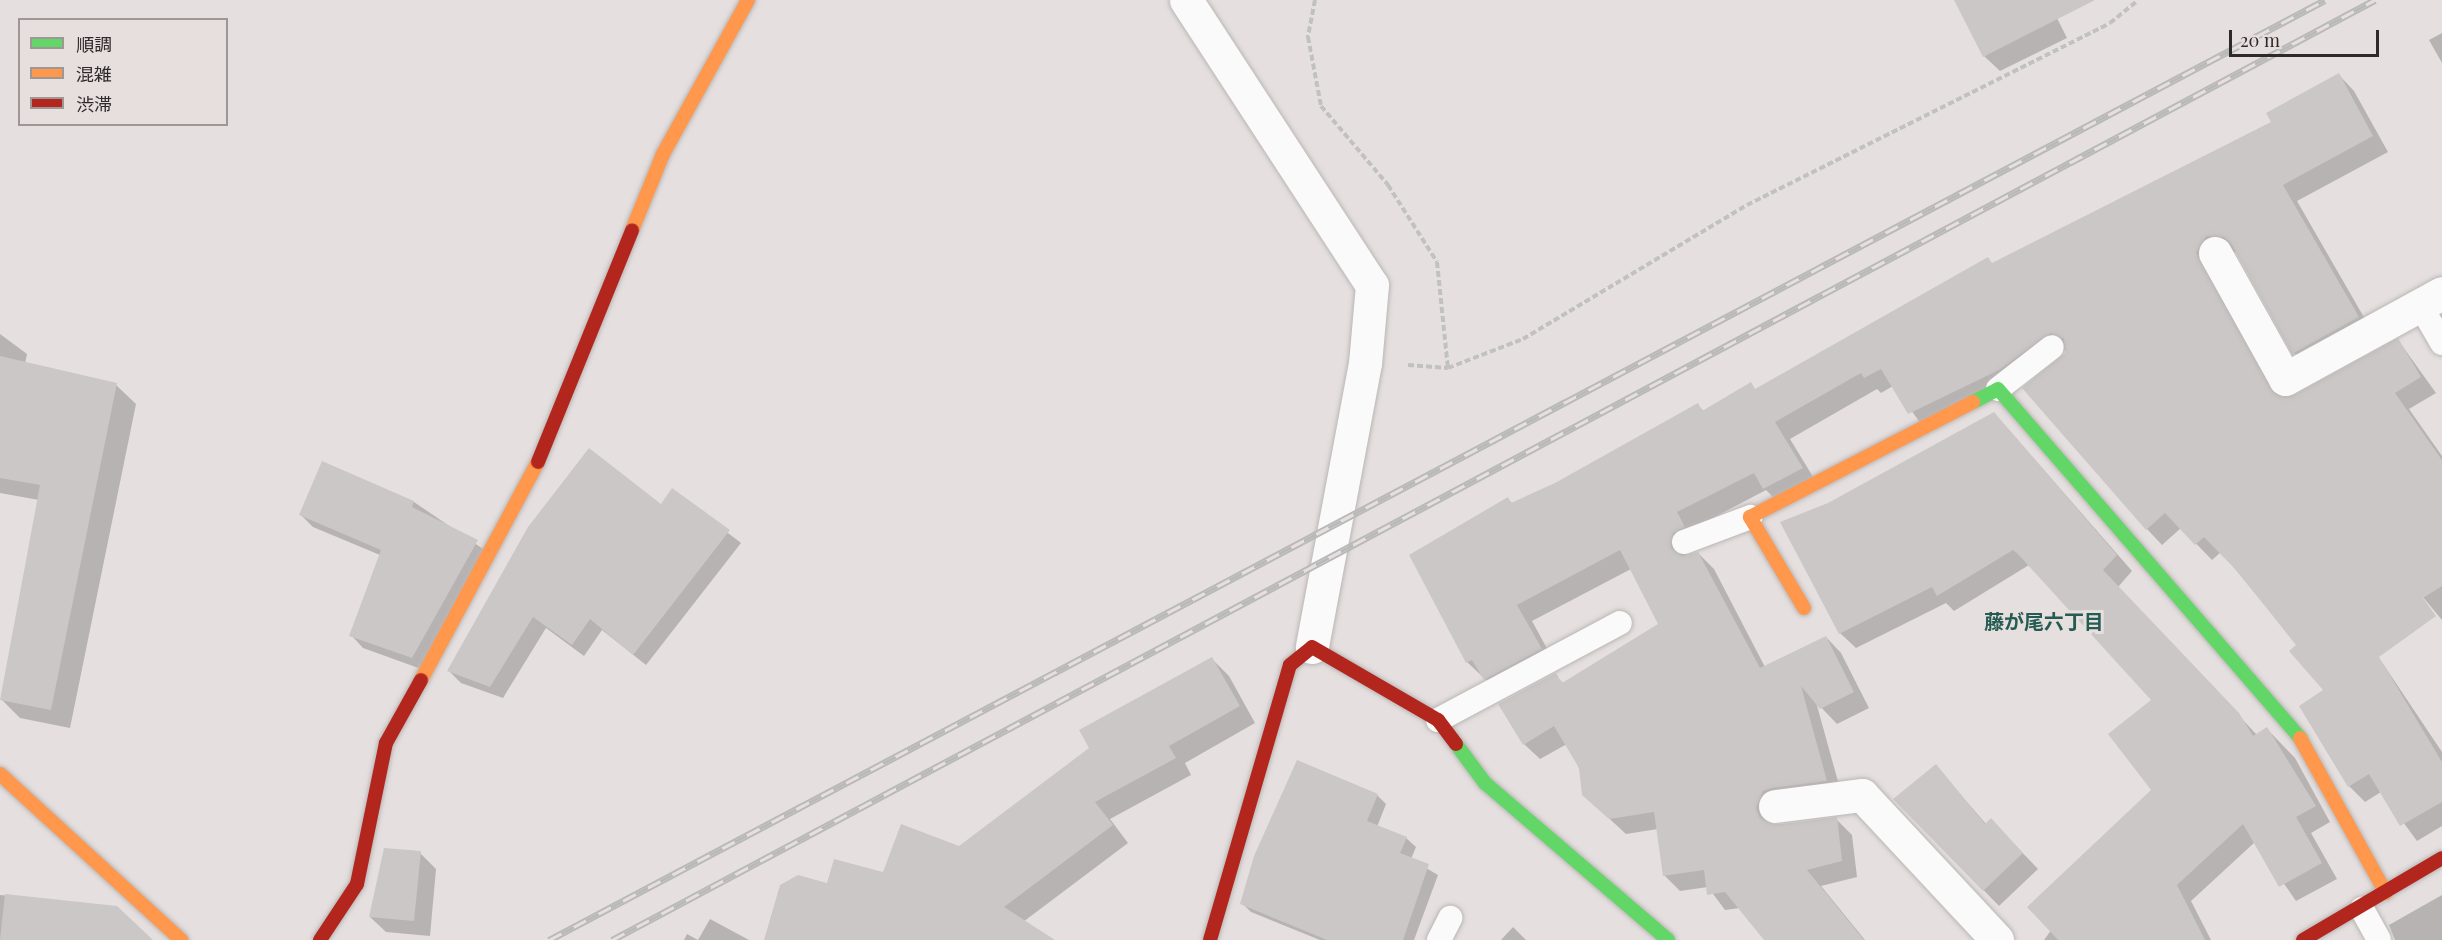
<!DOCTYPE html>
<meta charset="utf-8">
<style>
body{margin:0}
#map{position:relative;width:2442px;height:940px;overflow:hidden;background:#e5e0df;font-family:"Playfair Display","Noto Sans JP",serif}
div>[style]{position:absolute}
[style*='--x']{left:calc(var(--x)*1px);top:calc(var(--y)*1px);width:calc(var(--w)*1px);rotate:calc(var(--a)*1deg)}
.shadow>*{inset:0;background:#0003}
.building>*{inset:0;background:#cbc7c6}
.path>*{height:4px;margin-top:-2px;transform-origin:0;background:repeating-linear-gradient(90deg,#c1c1c1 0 6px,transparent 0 9px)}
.roads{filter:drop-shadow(0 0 2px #bab6b5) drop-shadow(0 0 2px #bab6b5)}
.lane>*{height:24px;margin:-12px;padding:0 12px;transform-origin:12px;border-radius:12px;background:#fbfafa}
.street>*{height:33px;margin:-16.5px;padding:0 16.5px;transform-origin:16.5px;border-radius:16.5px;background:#fbfafa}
.fast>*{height:14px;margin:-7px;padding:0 7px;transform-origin:7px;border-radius:7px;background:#63d668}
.slow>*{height:14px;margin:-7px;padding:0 7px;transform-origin:7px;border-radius:7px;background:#ff974d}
.jam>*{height:14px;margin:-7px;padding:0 7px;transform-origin:7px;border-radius:7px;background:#b3261e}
.rail>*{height:7px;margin-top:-3.5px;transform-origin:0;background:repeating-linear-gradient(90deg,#e7dfdd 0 14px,#bab9b9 0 28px);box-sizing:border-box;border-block:2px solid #bab9b9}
span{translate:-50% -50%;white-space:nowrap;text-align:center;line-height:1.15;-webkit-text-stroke:6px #e7dfdd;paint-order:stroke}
.neighbourhood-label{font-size:20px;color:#245c54;font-weight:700}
.legend{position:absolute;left:18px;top:18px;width:210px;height:108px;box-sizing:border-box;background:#e7dfdd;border:2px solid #9d9795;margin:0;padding:8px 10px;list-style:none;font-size:18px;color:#2e2a2a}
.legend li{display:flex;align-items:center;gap:12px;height:30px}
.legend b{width:30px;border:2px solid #9d9795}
.scale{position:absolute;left:2229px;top:30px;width:150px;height:27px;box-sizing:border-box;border:3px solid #2e2a2a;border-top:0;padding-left:8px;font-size:18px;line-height:21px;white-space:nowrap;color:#2e2a2a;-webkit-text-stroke:4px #e7dfdd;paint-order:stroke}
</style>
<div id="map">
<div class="shadow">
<i style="clip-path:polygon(1978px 0,2048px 0,2067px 38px,2000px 71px,1984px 56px)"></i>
<i style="clip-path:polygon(2442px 33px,2442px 63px,2429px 40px)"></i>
<i style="clip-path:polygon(2339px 75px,2354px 91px,2388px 152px,2297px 201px,2373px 333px,2309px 369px,2294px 353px,2236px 252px,2221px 252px,2214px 279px,2282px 397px,2294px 397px,2398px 340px,2436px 393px,2409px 409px,2442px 456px,2442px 620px,2307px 458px,2266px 489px,2442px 752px,2442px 826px,2417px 841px,2381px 792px,2365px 802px,2349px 786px,2325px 691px,2298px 645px,2221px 552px,2212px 560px,2181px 528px,2162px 545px,2147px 529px,2066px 349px,2015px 386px,1925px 429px,1893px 386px,1881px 393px,1877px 389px,1790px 439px,1818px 485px,1780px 504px,1766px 490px,1692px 529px,1700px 543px,1683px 557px,1698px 553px,1714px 569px,1765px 667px,1826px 637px,1841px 653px,1869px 708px,1837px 724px,1816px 702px,1842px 796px,1773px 814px,1772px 825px,1836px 819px,1852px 835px,1857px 877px,1821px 886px,1865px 940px,1766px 940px,1740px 908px,1725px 910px,1708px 887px,1680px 891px,1664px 875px,1658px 829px,1626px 834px,1600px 810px,1567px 744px,1540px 759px,1524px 744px,1555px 675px,1564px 684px,1660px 625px,1631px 569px,1532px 621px,1556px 665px,1501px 694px,1467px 662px,1508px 499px,1513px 504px,1555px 485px,1698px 405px,1704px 412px,1750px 384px,1756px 390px,2273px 123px)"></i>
<i style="clip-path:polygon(0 334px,27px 354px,25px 364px,116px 385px,136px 404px,70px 728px,20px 718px,1px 699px,39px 500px,0 493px)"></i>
<i style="clip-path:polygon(2009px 430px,2132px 571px,2118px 587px,2257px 735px,2267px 729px,2295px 758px,2330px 822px,2311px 833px,2337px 879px,2296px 901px,2255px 842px,2191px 901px,2211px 940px,2044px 940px,2153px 790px,2153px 700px,2029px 565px,1954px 611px,1946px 603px,1856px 648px,1840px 633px)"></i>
<i style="clip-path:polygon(672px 490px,741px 543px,646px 665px,602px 630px,584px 656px,546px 628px,503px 698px,461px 683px,449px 671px,661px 506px)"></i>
<i style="clip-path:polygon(414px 502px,489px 553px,424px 670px,363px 648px,351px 635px,380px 555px,313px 527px,301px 515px)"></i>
<i style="clip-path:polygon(1212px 659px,1229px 676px,1255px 723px,1185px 763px,1191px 775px,1110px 819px,1128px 843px,1023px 922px,1033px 940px,766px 940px,828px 885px,884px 874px,960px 847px)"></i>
<i style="clip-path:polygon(1936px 766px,1986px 824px,1991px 820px,2038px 869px,1999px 906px,1895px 799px)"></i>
<i style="clip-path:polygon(1377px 795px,1386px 804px,1377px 827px,1406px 838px,1416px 847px,1411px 859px,1438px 875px,1414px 940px,1320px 940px,1251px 912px,1242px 903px)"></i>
<i style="clip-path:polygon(420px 853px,436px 869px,430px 936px,386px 932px,370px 917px)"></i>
<i style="clip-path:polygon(0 895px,92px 905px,124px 940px,0 940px)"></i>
<i style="clip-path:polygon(2442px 895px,2442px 940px,2395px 940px,2389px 925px)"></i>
<i style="clip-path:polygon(710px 919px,749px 940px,684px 940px,687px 934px,698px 940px)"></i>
<i style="clip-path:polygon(1513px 927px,1526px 940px,1501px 940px)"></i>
</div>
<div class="building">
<i style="clip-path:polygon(1954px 0,2095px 0,1983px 57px)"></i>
<i style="clip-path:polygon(2339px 73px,2373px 136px,2283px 185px,2359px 317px,2292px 354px,2231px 243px,2224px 237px,2206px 236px,2196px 253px,2276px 395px,2294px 395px,2398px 338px,2421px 377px,2395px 393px,2442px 460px,2442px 586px,2423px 598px,2436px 616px,2379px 657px,2442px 762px,2442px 802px,2400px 826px,2369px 774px,2348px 787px,2299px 706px,2323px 690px,2289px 651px,2296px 645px,2237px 571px,2204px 537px,2195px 545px,2165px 513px,2146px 530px,2022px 388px,2065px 353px,2064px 339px,2051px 333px,1999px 370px,1908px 414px,1881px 369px,1864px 378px,1861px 373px,1775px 422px,1803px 468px,1763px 489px,1754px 473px,1677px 512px,1685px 527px,1673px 533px,1671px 548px,1682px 556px,1698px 552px,1760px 668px,1826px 636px,1854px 692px,1820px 709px,1801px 686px,1827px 781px,1772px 788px,1763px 791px,1756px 808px,1760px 818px,1777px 825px,1837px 817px,1842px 861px,1807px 870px,1864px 940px,1764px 940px,1725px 892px,1707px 895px,1704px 870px,1663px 876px,1654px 812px,1609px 819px,1582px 795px,1579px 768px,1554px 726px,1523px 745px,1498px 704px,1556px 673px,1562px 683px,1658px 624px,1620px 550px,1517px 605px,1542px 649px,1484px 680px,1472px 660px,1466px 663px,1409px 555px,1508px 497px,1511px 503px,1555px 483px,1698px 403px,1702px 411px,1751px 382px,1755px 389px,1988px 257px,1992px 263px,2271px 122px,2266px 113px)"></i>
<i style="clip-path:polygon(0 356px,117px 383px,51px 710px,0 700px,40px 485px,0 478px)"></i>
<i style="clip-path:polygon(1994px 412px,2117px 555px,2103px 570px,2239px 713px,2253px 736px,2267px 727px,2316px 806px,2296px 817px,2322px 863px,2279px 887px,2243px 824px,2177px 885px,2205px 940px,2058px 940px,2027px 907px,2151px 790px,2108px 734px,2151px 700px,2017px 553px,2013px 550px,1937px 596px,1932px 587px,1839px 634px,1780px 522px,1828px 503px)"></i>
<i style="clip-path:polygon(589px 448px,661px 504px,672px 488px,730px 530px,633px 655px,590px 619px,572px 645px,533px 617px,490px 687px,447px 671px,528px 527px)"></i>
<i style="clip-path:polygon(322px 461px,414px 501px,412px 507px,478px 540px,412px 658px,349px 636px,381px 550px,299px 515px)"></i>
<i style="clip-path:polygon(1212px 657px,1240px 706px,1169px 746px,1176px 758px,1095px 802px,1113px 825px,1004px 907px,1055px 940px,764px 940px,780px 885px,798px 875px,827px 883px,834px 859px,883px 872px,901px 824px,959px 846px,1089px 748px,1079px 730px)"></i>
<i style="clip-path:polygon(1297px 760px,1378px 794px,1367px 821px,1407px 837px,1400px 853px,1429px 864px,1403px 940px,1327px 940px,1240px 904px,1254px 856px)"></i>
<i style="clip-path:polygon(1936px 764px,1985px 824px,1991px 818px,2023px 853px,1983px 891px,1893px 799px)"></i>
<i style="clip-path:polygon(384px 848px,421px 851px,414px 921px,369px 917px)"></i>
<i style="clip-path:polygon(5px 894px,117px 906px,153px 940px,0 940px)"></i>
</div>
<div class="path">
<i style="--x:1315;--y:0;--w:38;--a:101"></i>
<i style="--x:1308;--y:37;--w:70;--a:79.3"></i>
<i style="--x:1321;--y:106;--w:104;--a:49.7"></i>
<i style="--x:1388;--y:185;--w:91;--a:57.5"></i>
<i style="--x:1437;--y:262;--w:107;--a:84.1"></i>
<i style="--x:1408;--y:365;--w:40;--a:4.3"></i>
<i style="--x:1448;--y:368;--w:80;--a:-21.1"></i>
<i style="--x:1523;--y:339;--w:261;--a:-30.9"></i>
<i style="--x:1747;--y:205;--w:406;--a:-26.6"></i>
<i style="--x:2110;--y:23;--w:36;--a:-39"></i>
</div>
<div class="roads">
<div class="lane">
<i style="--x:2420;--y:305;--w:44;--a:59.9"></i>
<i style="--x:1998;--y:389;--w:68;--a:-37.9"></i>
<i style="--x:1684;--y:542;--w:71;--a:-20.7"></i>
<i style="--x:1438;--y:720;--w:206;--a:-28.1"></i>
<i style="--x:2362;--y:909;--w:35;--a:61"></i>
<i style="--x:1439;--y:940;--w:25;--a:-63"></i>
</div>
<div class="street">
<i style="--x:1186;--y:0;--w:340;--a:56.9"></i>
<i style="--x:1372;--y:285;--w:78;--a:95.1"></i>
<i style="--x:1365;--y:363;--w:289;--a:100.6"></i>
<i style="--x:2215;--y:253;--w:144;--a:60.9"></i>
<i style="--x:2285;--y:379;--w:179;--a:-28.7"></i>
<i style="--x:1775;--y:806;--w:88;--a:-7.2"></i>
<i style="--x:1862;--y:795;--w:198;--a:47"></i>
</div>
<div class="fast">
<i style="--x:1973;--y:402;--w:28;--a:-27"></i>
<i style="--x:1998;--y:389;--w:462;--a:49.1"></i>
<i style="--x:1456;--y:744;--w:49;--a:53.4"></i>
<i style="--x:1485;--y:783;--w:241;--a:40.6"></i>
</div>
<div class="slow">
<i style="--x:632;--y:230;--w:82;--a:-67.8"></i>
<i style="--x:663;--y:154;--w:176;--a:-61.1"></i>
<i style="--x:1804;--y:608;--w:106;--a:-120.7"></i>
<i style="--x:1750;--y:517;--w:251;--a:-27.3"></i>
<i style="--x:421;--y:680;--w:247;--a:-61.8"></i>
<i style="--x:2300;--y:738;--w:177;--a:61"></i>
<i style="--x:0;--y:774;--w:246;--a:42.5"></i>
</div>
<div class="jam">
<i style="--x:538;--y:462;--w:250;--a:-67.9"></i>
<i style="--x:320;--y:940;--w:67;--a:-56.5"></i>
<i style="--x:357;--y:884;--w:144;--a:-78.4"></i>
<i style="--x:386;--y:743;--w:72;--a:-60.9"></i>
<i style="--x:1210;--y:940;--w:286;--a:-73.8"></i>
<i style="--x:1290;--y:665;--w:28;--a:-39"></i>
<i style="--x:1312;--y:647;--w:146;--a:30.1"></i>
<i style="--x:1438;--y:720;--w:30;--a:53"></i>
<i style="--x:2303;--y:940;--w:161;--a:-30.5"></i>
</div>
</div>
<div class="rail">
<i style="--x:549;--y:940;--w:2009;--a:-27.89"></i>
<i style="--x:612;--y:940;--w:1998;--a:-28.07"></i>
</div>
<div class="neighbourhood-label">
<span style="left:2044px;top:620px">藤が尾六丁目</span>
</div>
<ul class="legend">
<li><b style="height:8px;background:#63d668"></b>順調</li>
<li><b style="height:8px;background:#ff974d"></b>混雑</li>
<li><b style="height:8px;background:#b3261e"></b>渋滞</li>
</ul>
<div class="scale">20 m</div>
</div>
